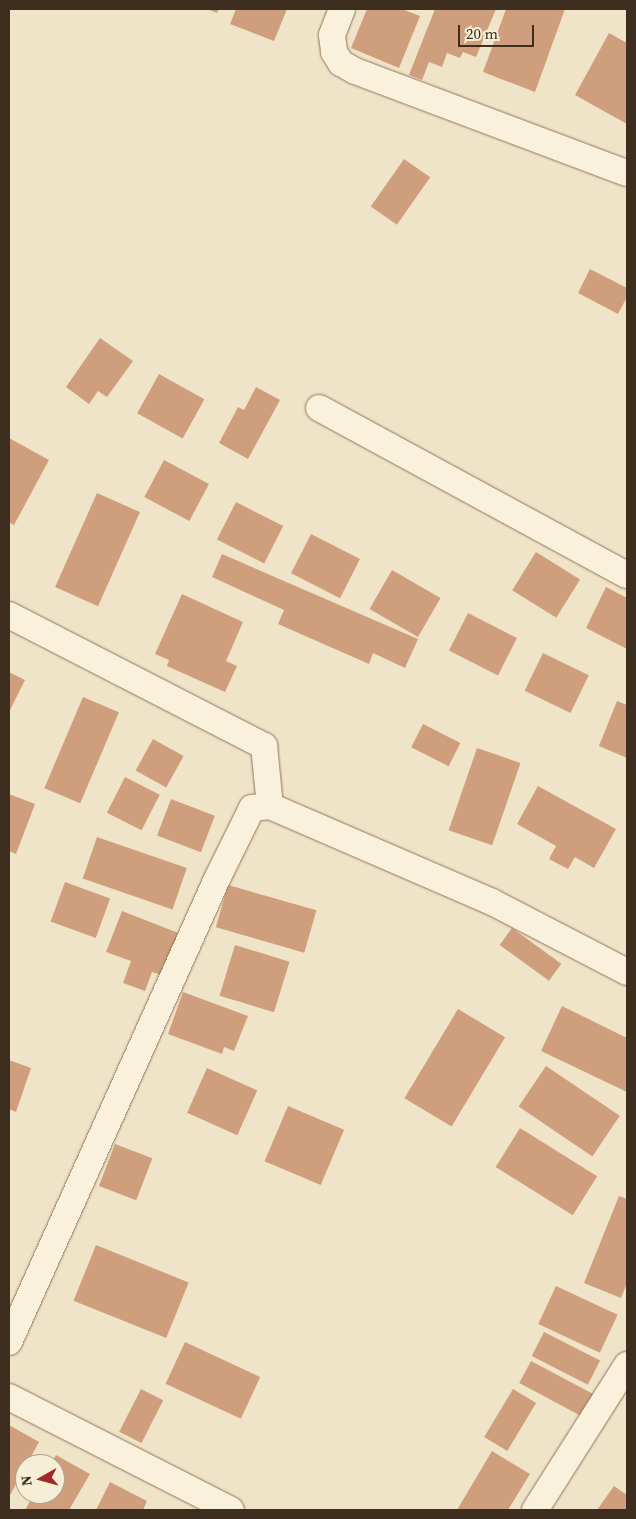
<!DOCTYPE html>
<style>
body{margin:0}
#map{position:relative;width:636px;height:1519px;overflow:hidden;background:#f0e4c8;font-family:"Source Serif 4",serif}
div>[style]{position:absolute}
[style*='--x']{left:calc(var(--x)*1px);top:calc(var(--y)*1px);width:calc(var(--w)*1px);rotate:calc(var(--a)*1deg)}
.building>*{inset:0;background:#cf9f7d;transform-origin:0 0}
.roads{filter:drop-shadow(0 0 1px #8d765c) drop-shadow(0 0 1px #8d765c)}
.minor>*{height:26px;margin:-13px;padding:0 13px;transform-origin:13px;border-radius:13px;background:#faf1dc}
span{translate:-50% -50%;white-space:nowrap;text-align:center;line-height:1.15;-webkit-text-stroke:5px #f7eed8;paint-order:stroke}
.frame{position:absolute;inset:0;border:10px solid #3d2e20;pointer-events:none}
.north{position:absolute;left:15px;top:1454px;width:50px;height:50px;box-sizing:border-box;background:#f7eed8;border:1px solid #ada18e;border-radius:50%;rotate:263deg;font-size:14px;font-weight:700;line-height:20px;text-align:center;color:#3d2e20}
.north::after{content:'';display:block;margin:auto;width:18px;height:22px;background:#9e2a2b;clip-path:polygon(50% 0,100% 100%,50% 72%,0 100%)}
.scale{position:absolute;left:458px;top:25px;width:76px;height:22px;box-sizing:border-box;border:2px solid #3d2e20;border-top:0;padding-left:6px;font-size:15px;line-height:18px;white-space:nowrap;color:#3d2e20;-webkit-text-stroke:4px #f7eed8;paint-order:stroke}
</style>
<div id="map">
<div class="building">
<i style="clip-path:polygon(207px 9px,219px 9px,217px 13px)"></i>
<i style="clip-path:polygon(236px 9px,287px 9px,274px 41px,230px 24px)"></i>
<i style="clip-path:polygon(367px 9px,402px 9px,420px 16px,399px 68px,351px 48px)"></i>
<i style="clip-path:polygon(435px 9px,496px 9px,476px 57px,463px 52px,460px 58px,447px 53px,442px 67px,429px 62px,422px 80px,409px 75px)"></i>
<i style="clip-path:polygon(506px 9px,565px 9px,535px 92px,483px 72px)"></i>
<i style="clip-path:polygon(609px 33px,627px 43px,627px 124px,575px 95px)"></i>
<i style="left:404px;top:159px;width:32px;height:58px;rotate:35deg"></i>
<i style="clip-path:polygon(590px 269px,627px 288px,627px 297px,618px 314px,578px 293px)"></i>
<i style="clip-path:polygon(100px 338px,133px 361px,107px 397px,98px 391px,89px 404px,66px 387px)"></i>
<i style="left:159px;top:374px;width:52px;height:45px;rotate:29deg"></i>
<i style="clip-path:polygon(256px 387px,280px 400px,248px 459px,219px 443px,238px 407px,244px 410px)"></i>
<i style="clip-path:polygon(9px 438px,49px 460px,14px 525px,9px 522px)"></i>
<i style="left:164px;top:460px;width:51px;height:42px;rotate:28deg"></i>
<i style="left:97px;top:493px;width:47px;height:103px;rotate:24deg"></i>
<i style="left:236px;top:502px;width:53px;height:42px;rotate:27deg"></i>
<i style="left:311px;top:534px;width:55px;height:44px;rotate:27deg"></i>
<i style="left:536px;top:552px;width:52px;height:45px;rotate:32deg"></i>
<i style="clip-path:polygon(222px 554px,418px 639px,405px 668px,373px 653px,369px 664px,278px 624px,284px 610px,212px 577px)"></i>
<i style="left:392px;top:570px;width:56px;height:45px;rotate:30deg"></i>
<i style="clip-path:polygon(606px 587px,627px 598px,627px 649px,586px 628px)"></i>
<i style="clip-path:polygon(182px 594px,243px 622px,226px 661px,237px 666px,225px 692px,167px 666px,169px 660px,155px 654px)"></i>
<i style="left:468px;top:613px;width:55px;height:42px;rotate:27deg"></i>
<i style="left:543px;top:653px;width:51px;height:42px;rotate:26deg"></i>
<i style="clip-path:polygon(9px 672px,25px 680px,9px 712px)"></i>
<i style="left:83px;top:697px;width:39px;height:99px;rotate:23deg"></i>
<i style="clip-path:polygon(617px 701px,627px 705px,627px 758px,599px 746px)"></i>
<i style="left:423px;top:724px;width:42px;height:26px;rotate:27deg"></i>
<i style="left:153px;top:739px;width:35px;height:36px;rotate:29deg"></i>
<i style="left:477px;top:748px;width:46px;height:87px;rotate:19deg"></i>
<i style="left:125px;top:777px;width:39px;height:40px;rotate:27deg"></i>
<i style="clip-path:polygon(538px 786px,616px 829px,594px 868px,575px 857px,568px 869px,549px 859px,556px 846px,517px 824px)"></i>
<i style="clip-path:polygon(9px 794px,35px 804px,16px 854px,9px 851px)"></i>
<i style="left:171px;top:799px;width:47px;height:39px;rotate:21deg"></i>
<i style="left:97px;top:837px;width:95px;height:44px;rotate:19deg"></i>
<i style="left:65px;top:882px;width:48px;height:42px;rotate:20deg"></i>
<i style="left:228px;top:885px;width:92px;height:44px;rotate:16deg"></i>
<i style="clip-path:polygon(122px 911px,181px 934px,165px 976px,152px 972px,145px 991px,123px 983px,131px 961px,106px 952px)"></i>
<i style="left:512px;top:928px;width:61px;height:21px;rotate:36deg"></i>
<i style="left:235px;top:945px;width:57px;height:53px;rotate:17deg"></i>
<i style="clip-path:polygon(183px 992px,248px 1016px,234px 1051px,224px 1047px,222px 1054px,168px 1034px)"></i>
<i style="clip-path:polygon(562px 1006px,627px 1038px,627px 1092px,541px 1051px)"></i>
<i style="left:458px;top:1009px;width:55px;height:104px;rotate:31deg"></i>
<i style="clip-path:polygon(9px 1060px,31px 1068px,16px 1112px,9px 1109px)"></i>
<i style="left:546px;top:1066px;width:89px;height:49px;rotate:34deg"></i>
<i style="left:207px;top:1068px;width:55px;height:49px;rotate:24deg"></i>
<i style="left:288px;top:1106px;width:61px;height:60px;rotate:23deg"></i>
<i style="left:520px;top:1128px;width:91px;height:46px;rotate:32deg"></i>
<i style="left:115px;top:1144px;width:40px;height:45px;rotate:21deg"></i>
<i style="clip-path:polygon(619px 1196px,627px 1199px,627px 1283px,621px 1298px,584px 1283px)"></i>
<i style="left:96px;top:1245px;width:100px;height:60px;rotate:22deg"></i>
<i style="left:556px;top:1286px;width:68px;height:42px;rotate:25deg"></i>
<i style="left:544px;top:1332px;width:63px;height:27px;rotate:27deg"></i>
<i style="left:185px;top:1342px;width:83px;height:46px;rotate:25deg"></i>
<i style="left:531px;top:1361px;width:70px;height:25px;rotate:28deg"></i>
<i style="left:141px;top:1389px;width:25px;height:48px;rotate:27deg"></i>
<i style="left:513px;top:1389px;width:27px;height:56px;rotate:31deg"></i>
<i style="clip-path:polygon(9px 1425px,39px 1442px,9px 1497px)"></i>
<i style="clip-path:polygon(492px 1451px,530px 1474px,508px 1510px,457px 1510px)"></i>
<i style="clip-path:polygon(56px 1455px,90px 1474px,69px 1510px,25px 1510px,34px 1494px,55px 1494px,55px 1464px,51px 1464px)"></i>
<i style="clip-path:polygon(110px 1482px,147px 1501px,143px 1510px,96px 1510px)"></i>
<i style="clip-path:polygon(614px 1486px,627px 1495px,627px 1510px,597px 1510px)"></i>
</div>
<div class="roads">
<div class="minor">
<i style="--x:342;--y:9;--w:28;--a:111"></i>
<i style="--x:332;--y:35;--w:17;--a:83"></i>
<i style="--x:334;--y:52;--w:13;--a:58"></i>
<i style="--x:341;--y:63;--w:16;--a:30"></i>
<i style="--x:355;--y:71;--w:290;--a:20.6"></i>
<i style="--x:319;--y:408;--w:350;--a:28.5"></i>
<i style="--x:9;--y:615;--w:287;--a:27.2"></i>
<i style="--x:264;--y:746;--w:60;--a:84.3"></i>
<i style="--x:270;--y:806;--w:242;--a:23.4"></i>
<i style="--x:492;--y:902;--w:152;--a:27.4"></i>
<i style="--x:9;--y:1342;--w:508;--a:-65.81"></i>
<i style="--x:217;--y:879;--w:79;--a:-63.8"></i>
<i style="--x:252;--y:808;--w:18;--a:-6"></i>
<i style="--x:9;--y:1397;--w:249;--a:27"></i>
<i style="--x:535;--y:1510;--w:172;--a:-57.6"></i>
</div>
</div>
<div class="frame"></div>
<div class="north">N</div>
<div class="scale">20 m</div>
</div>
